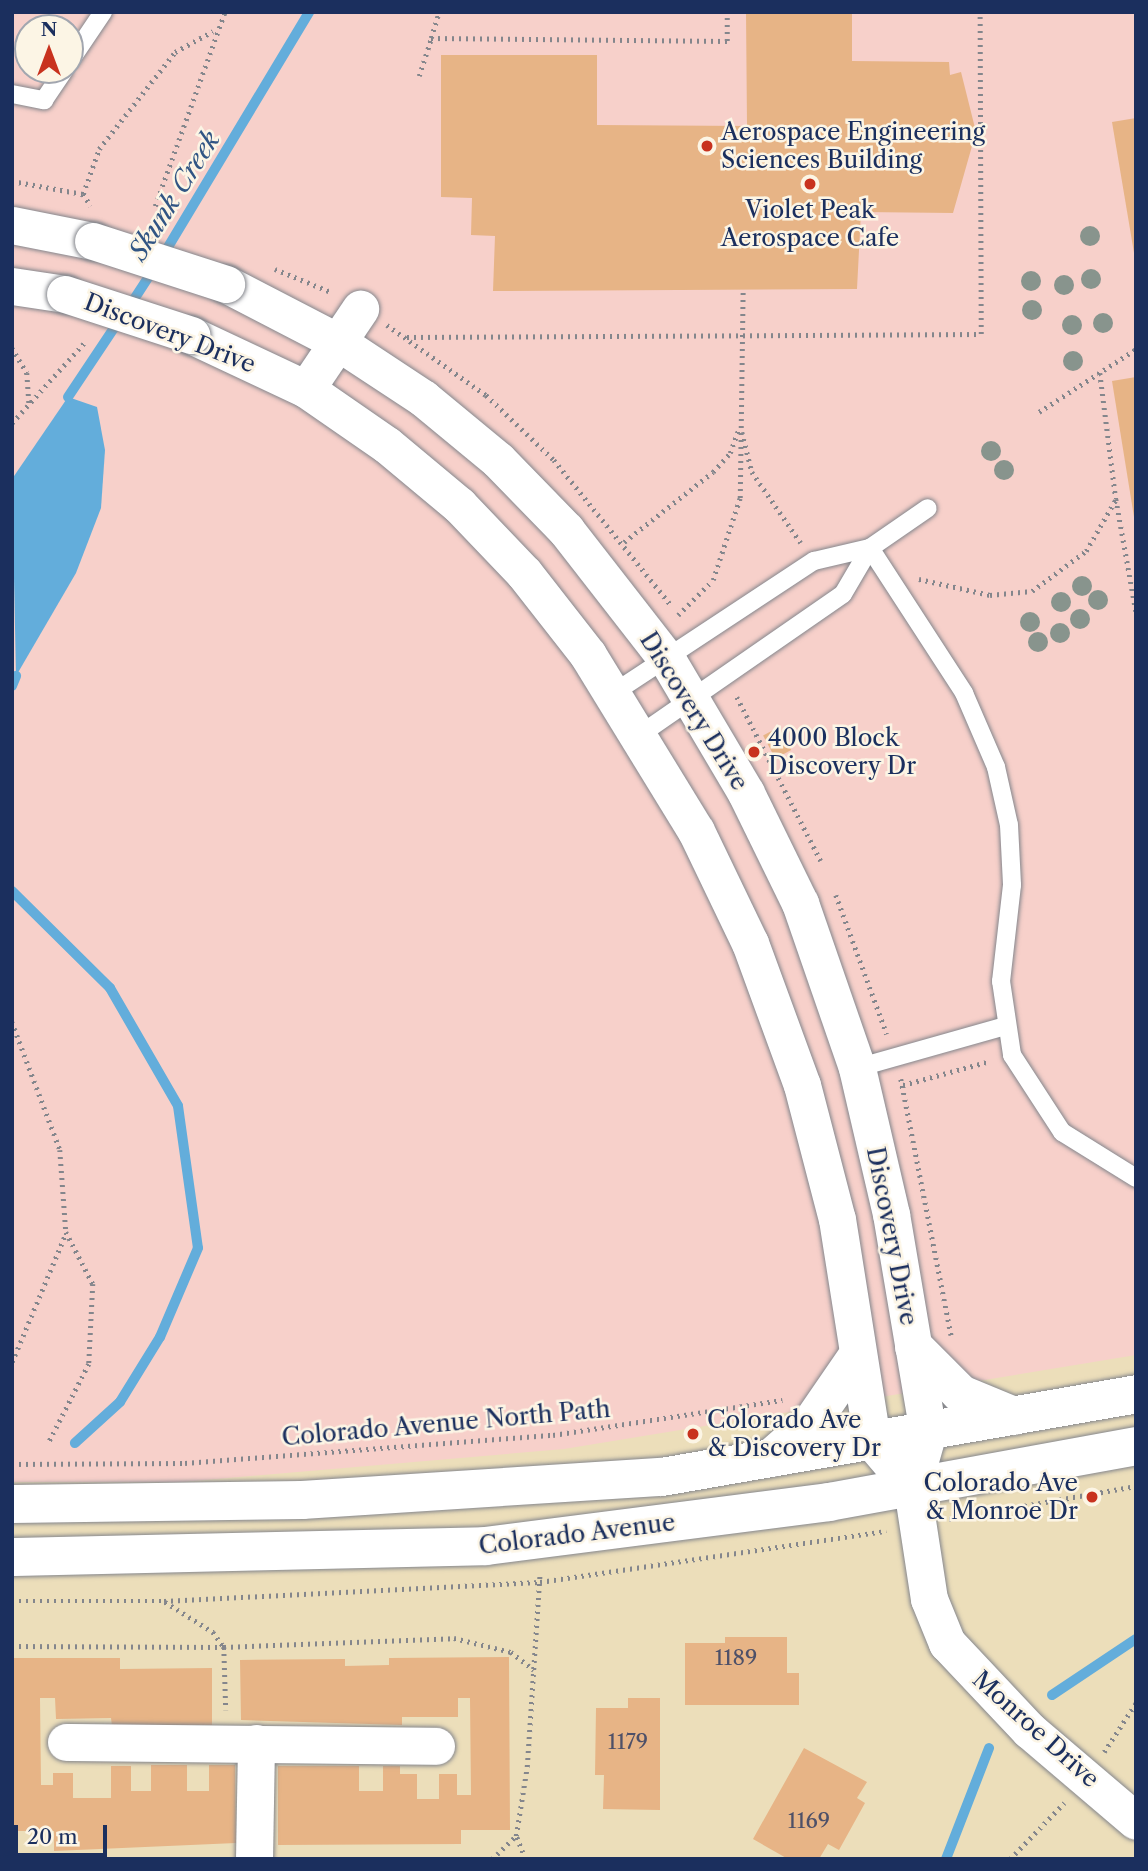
<!DOCTYPE html>
<style>
body{margin:0}
#map{position:relative;width:1148px;height:1871px;overflow:hidden;background:#ecdeba;font-family:"Libre Caslon Text",serif}
div>[style]{position:absolute}
[style*='--x']{left:calc(var(--x)*1px);top:calc(var(--y)*1px);width:calc(var(--w)*1px);rotate:calc(var(--a)*1deg)}
.built>*{inset:0;background:#f7d0ca}
.water>*{inset:0;background:#63addb}
.stream>*{height:10px;margin:-5px;padding:0 5px;transform-origin:5px;border-radius:5px;background:#63addb}
.building>*{inset:0;background:#e7b486;transform-origin:0 0}
.path>*{height:4.5px;margin-top:-2.25px;transform-origin:0;background:repeating-linear-gradient(90deg,#84868c 0 2px,transparent 0 7px)}
.roads{filter:drop-shadow(0 0 2px #84868c) drop-shadow(0 0 2px #84868c)}
.service>*{height:18px;margin:-9px;padding:0 9px;transform-origin:9px;border-radius:9px;background:#fff}
.minor>*{height:37px;margin:-18.5px;padding:0 18.5px;transform-origin:18.5px;border-radius:18.5px;background:#fff}
.secondary>*{height:38px;margin:-19px;padding:0 19px;transform-origin:19px;border-radius:19px;background:#fff}
.path-bridge>*{height:4.5px;margin-top:-2.25px;transform-origin:0;background:repeating-linear-gradient(90deg,#84868c 0 2px,transparent 0 7px)}
.bridges{filter:drop-shadow(0 0 2px #84868c) drop-shadow(0 0 2px #84868c)}
.minor-bridge>*{height:37px;margin:-18.5px;padding:0 18.5px;transform-origin:18.5px;border-radius:18.5px;background:#fff}
.trees>*{width:20px;height:20px;margin:-10px;border-radius:50%;background:#88948d}
.dots>*{width:19px;height:19px;translate:-50% -50%;box-sizing:border-box;border:4px solid #fcf5e5;border-radius:50%}
span{translate:-50% -50%;white-space:nowrap;text-align:center;line-height:1.15;-webkit-text-stroke:5px #fcf5e5;paint-order:stroke}
.number-label{font-size:21px;color:#4e5068}
.number-label span{-webkit-text-stroke-width:0}
.poi-label{font-size:24px;color:#1b2f5e}
.left{translate:0 -50%;text-align:left}
.right{translate:-100% -50%;text-align:right}
.street-label{font-size:24px;color:#1b2f5e}
.water-label{font-size:26px;color:#315584;font-style:italic}
.frame{position:absolute;inset:0;border:14px solid #1b2f5e;pointer-events:none}
.north{position:absolute;left:14px;top:14px;width:70px;height:70px;box-sizing:border-box;background:#fcf5e5;border:2px solid #a2a6af;border-radius:50%;rotate:0deg;font-size:19px;font-weight:700;line-height:28px;text-align:center;color:#1b2f5e}
.north::after{content:'';display:block;margin:auto;width:24px;height:32px;background:#c8321e;clip-path:polygon(50% 0,100% 100%,50% 72%,0 100%)}
.scale{position:absolute;left:14px;top:1825px;width:93px;height:32px;box-sizing:border-box;border:4px solid #1b2f5e;border-top:0;padding-left:9px;font-size:21px;line-height:24px;white-space:nowrap;color:#1b2f5e;-webkit-text-stroke:5px #fcf5e5;paint-order:stroke}
</style>
<div id="map">
<div class="built">
<i style="clip-path:polygon(evenodd,12px 12px,1136px 12px,1136px 1355px,564px 1449px,182px 1482px,12px 1482px,12px 12px,28px 28px,70px 28px,70px 70px,28px 70px,28px 28px)"></i>
</div>
<div class="water">
<i style="clip-path:polygon(68px 397px,97px 407px,105px 450px,101px 508px,76px 573px,16px 676px,12px 479px)"></i>
</div>
<div class="stream">
<i style="--x:162;--y:257;--w:286;--a:-59"></i>
<i style="--x:129;--y:307;--w:44;--a:-57"></i>
<i style="--x:68;--y:397;--w:94;--a:-56.3"></i>
<i style="--x:12;--y:686;--w:11;--a:-68"></i>
<i style="--x:12;--y:891;--w:138;--a:44.7"></i>
<i style="--x:110;--y:988;--w:136;--a:60"></i>
<i style="--x:178;--y:1106;--w:143;--a:82"></i>
<i style="--x:198;--y:1248;--w:97;--a:113.1"></i>
<i style="--x:160;--y:1337;--w:76;--a:121.6"></i>
<i style="--x:120;--y:1402;--w:61;--a:137.7"></i>
<i style="--x:1052;--y:1695;--w:101;--a:-33.7"></i>
<i style="--x:946;--y:1859;--w:119;--a:-68.8"></i>
</div>
<div class="building">
<i style="clip-path:polygon(746px 12px,852px 12px,852px 61px,949px 62px,950px 75px,961px 72px,976px 132px,953px 213px,861px 212px,857px 289px,493px 291px,495px 236px,471px 235px,472px 198px,441px 197px,441px 55px,597px 55px,597px 125px,747px 126px)"></i>
<i style="clip-path:polygon(1136px 118px,1136px 253px,1134px 253px,1112px 122px)"></i>
<i style="clip-path:polygon(1136px 377px,1136px 517px,1134px 517px,1112px 381px)"></i>
<i style="left:779px;top:727px;width:26px;height:18px;rotate:62deg"></i>
<i style="clip-path:polygon(725px 1637px,787px 1637px,787px 1673px,799px 1673px,799px 1705px,685px 1705px,685px 1643px,725px 1643px)"></i>
<i style="clip-path:polygon(509px 1657px,510px 1830px,461px 1830px,461px 1844px,278px 1845px,278px 1766px,359px 1766px,359px 1791px,383px 1791px,383px 1766px,400px 1766px,400px 1774px,417px 1774px,417px 1799px,439px 1799px,439px 1774px,457px 1774px,457px 1795px,471px 1795px,470px 1698px,458px 1698px,458px 1717px,402px 1717px,402px 1725px,241px 1720px,240px 1660px,345px 1659px,345px 1666px,389px 1665px,389px 1658px)"></i>
<i style="clip-path:polygon(12px 1658px,120px 1658px,120px 1669px,212px 1668px,212px 1725px,112px 1726px,111px 1718px,56px 1719px,55px 1698px,40px 1698px,41px 1785px,53px 1785px,53px 1773px,73px 1773px,73px 1798px,111px 1798px,111px 1766px,131px 1766px,131px 1791px,151px 1791px,151px 1765px,187px 1765px,187px 1791px,209px 1791px,209px 1765px,235px 1765px,236px 1843px,54px 1851px,54px 1831px,12px 1831px)"></i>
<i style="clip-path:polygon(628px 1698px,660px 1698px,660px 1810px,603px 1809px,604px 1775px,595px 1775px,596px 1708px,628px 1708px)"></i>
<i style="clip-path:polygon(804px 1748px,867px 1782px,857px 1798px,865px 1803px,839px 1850px,828px 1844px,819px 1859px,788px 1859px,753px 1839px)"></i>
</div>
<div class="path">
<i style="--x:431;--y:38;--w:27;--a:-73"></i>
<i style="--x:419;--y:76;--w:40;--a:-72"></i>
<i style="--x:431;--y:38;--w:296;--a:0.6"></i>
<i style="--x:727;--y:41;--w:29;--a:-90"></i>
<i style="--x:12;--y:181;--w:72;--a:10.4"></i>
<i style="--x:83;--y:194;--w:48;--a:-70.4"></i>
<i style="--x:99;--y:149;--w:123;--a:-51.9"></i>
<i style="--x:175;--y:52;--w:43;--a:-28.9"></i>
<i style="--x:155;--y:206;--w:206;--a:-70.2"></i>
<i style="--x:275;--y:269;--w:61;--a:22.3"></i>
<i style="--x:387;--y:325;--w:121;--a:35.3"></i>
<i style="--x:486;--y:395;--w:94;--a:43.7"></i>
<i style="--x:554;--y:460;--w:185;--a:51.1"></i>
<i style="--x:407;--y:337;--w:574;--a:-0.3"></i>
<i style="--x:981;--y:334;--w:322;--a:-90.2"></i>
<i style="--x:12;--y:348;--w:29;--a:59"></i>
<i style="--x:27;--y:373;--w:30;--a:86"></i>
<i style="--x:1100;--y:373;--w:127;--a:82.8"></i>
<i style="--x:1039;--y:412;--w:116;--a:-33"></i>
<i style="--x:12;--y:423;--w:108;--a:-48"></i>
<i style="--x:742;--y:432;--w:41;--a:76"></i>
<i style="--x:752;--y:472;--w:86;--a:55.4"></i>
<i style="--x:624;--y:542;--w:113;--a:-38.2"></i>
<i style="--x:713;--y:472;--w:25;--a:-48"></i>
<i style="--x:730;--y:453;--w:27;--a:-70"></i>
<i style="--x:919;--y:579;--w:73;--a:12.7"></i>
<i style="--x:990;--y:595;--w:42;--a:-5.4"></i>
<i style="--x:1032;--y:591;--w:67;--a:-36.5"></i>
<i style="--x:1086;--y:551;--w:60;--a:-60"></i>
<i style="--x:1116;--y:499;--w:114;--a:79.9"></i>
<i style="--x:678;--y:615;--w:49;--a:-45"></i>
<i style="--x:713;--y:580;--w:86;--a:-71.8"></i>
<i style="--x:740;--y:498;--w:209;--a:-89.2"></i>
<i style="--x:737;--y:697;--w:184;--a:62.9"></i>
<i style="--x:836;--y:895;--w:148;--a:69.9"></i>
<i style="--x:12;--y:1022;--w:137;--a:69.4"></i>
<i style="--x:60;--y:1150;--w:82;--a:85.8"></i>
<i style="--x:66;--y:1232;--w:59;--a:62.6"></i>
<i style="--x:93;--y:1284;--w:80;--a:92.9"></i>
<i style="--x:89;--y:1364;--w:88;--a:117.1"></i>
<i style="--x:901;--y:1079;--w:261;--a:78.9"></i>
<i style="--x:903;--y:1085;--w:90;--a:-15.4"></i>
<i style="--x:12;--y:1362;--w:140;--a:-67.3"></i>
<i style="--x:12;--y:1464;--w:173;--a:-0.3"></i>
<i style="--x:185;--y:1463;--w:369;--a:-4.4"></i>
<i style="--x:553;--y:1435;--w:232;--a:-8.7"></i>
<i style="--x:949;--y:1519;--w:190;--a:-10"></i>
<i style="--x:12;--y:1601;--w:152;--a:0"></i>
<i style="--x:164;--y:1601;--w:376;--a:-2.9"></i>
<i style="--x:540;--y:1582;--w:350;--a:-8.4"></i>
<i style="--x:165;--y:1602;--w:57;--a:32"></i>
<i style="--x:213;--y:1632;--w:19;--a:54"></i>
<i style="--x:224;--y:1647;--w:63;--a:88.2"></i>
<i style="--x:12;--y:1646;--w:212;--a:0.3"></i>
<i style="--x:224;--y:1647;--w:230;--a:-2.2"></i>
<i style="--x:454;--y:1638;--w:59;--a:13.8"></i>
<i style="--x:511;--y:1652;--w:29;--a:38"></i>
<i style="--x:1104;--y:1752;--w:59;--a:-56.9"></i>
<i style="--x:492;--y:1859;--w:33;--a:-44"></i>
<i style="--x:525;--y:1859;--w:25;--a:-111"></i>
<i style="--x:516;--y:1836;--w:70;--a:-80.9"></i>
<i style="--x:527;--y:1767;--w:195;--a:-86.2"></i>
<i style="--x:1010;--y:1859;--w:78;--a:-46"></i>
</div>
<div class="roads">
<div class="service">
<i style="--x:70;--y:61;--w:59;--a:-56"></i>
<i style="--x:12;--y:94;--w:33;--a:11"></i>
<i style="--x:44;--y:100;--w:36;--a:-56"></i>
<i style="--x:870;--y:548;--w:173;--a:57"></i>
<i style="--x:964;--y:693;--w:81;--a:66.6"></i>
<i style="--x:996;--y:767;--w:59;--a:77.4"></i>
<i style="--x:1009;--y:825;--w:60;--a:87.1"></i>
<i style="--x:1012;--y:885;--w:97;--a:96.5"></i>
<i style="--x:1001;--y:981;--w:75;--a:81.5"></i>
<i style="--x:1012;--y:1055;--w:92;--a:57"></i>
<i style="--x:1062;--y:1132;--w:87;--a:31.9"></i>
<i style="--x:612;--y:694;--w:242;--a:-33.4"></i>
<i style="--x:814;--y:561;--w:57;--a:-13.1"></i>
<i style="--x:870;--y:548;--w:70;--a:-34.6"></i>
<i style="--x:638;--y:736;--w:249;--a:-34.7"></i>
<i style="--x:843;--y:594;--w:53;--a:-59.6"></i>
<i style="--x:857;--y:1068;--w:154;--a:-15.8"></i>
</div>
<div class="minor">
<i style="--x:12;--y:225;--w:83;--a:11.2"></i>
<i style="--x:226;--y:284;--w:126;--a:27.4"></i>
<i style="--x:338;--y:342;--w:102;--a:33.4"></i>
<i style="--x:423;--y:398;--w:97;--a:39.6"></i>
<i style="--x:498;--y:460;--w:98;--a:45.8"></i>
<i style="--x:566;--y:530;--w:166;--a:52.1"></i>
<i style="--x:668;--y:661;--w:153;--a:59.4"></i>
<i style="--x:746;--y:793;--w:123;--a:63.9"></i>
<i style="--x:800;--y:903;--w:175;--a:70.9"></i>
<i style="--x:857;--y:1068;--w:150;--a:76.9"></i>
<i style="--x:891;--y:1214;--w:221;--a:80.4"></i>
<i style="--x:928;--y:1432;--w:58;--a:105.9"></i>
<i style="--x:12;--y:286;--w:54;--a:8.6"></i>
<i style="--x:191;--y:335;--w:127;--a:25.2"></i>
<i style="--x:306;--y:389;--w:98;--a:34.7"></i>
<i style="--x:387;--y:445;--w:94;--a:39.8"></i>
<i style="--x:459;--y:505;--w:94;--a:46.3"></i>
<i style="--x:524;--y:573;--w:104;--a:52"></i>
<i style="--x:588;--y:655;--w:206;--a:58.5"></i>
<i style="--x:696;--y:831;--w:124;--a:64.3"></i>
<i style="--x:750;--y:943;--w:151;--a:69.9"></i>
<i style="--x:802;--y:1085;--w:138;--a:75.4"></i>
<i style="--x:837;--y:1219;--w:225;--a:81"></i>
<i style="--x:872;--y:1441;--w:62;--a:49.6"></i>
<i style="--x:912;--y:1488;--w:112;--a:81.3"></i>
<i style="--x:929;--y:1599;--w:48;--a:67.8"></i>
<i style="--x:947;--y:1643;--w:120;--a:46.7"></i>
<i style="--x:1029;--y:1730;--w:140;--a:40.4"></i>
<i style="--x:306;--y:389;--w:97;--a:-56"></i>
<i style="--x:66;--y:1742;--w:370;--a:0.6"></i>
<i style="--x:254;--y:1859;--w:116;--a:-89"></i>
</div>
<div class="secondary">
<i style="--x:914;--y:1347;--w:66;--a:45"></i>
<i style="--x:961;--y:1394;--w:57;--a:22.5"></i>
<i style="--x:771;--y:1458;--w:55;--a:-41.3"></i>
<i style="--x:812;--y:1422;--w:81;--a:-55.5"></i>
<i style="--x:12;--y:1504;--w:290;--a:-0.8"></i>
<i style="--x:302;--y:1500;--w:361;--a:-3.7"></i>
<i style="--x:662;--y:1477;--w:481;--a:-9.9"></i>
<i style="--x:12;--y:1557;--w:474;--a:-1.3"></i>
<i style="--x:486;--y:1546;--w:346;--a:-7.3"></i>
<i style="--x:829;--y:1502;--w:312;--a:-10.3"></i>
</div>
</div>
<div class="path-bridge">
<i style="--x:83;--y:194;--w:14;--a:56"></i>
</div>
<div class="bridges">
<div class="minor-bridge">
<i style="--x:93;--y:241;--w:140;--a:17.9"></i>
<i style="--x:65;--y:294;--w:133;--a:18"></i>
</div>
</div>
<div class="trees">
<i style="left:1090px;top:236px"></i>
<i style="left:1091px;top:279px"></i>
<i style="left:1031px;top:281px"></i>
<i style="left:1064px;top:285px"></i>
<i style="left:1032px;top:310px"></i>
<i style="left:1103px;top:323px"></i>
<i style="left:1072px;top:325px"></i>
<i style="left:1073px;top:361px"></i>
<i style="left:991px;top:451px"></i>
<i style="left:1004px;top:470px"></i>
<i style="left:1082px;top:586px"></i>
<i style="left:1098px;top:600px"></i>
<i style="left:1061px;top:602px"></i>
<i style="left:1080px;top:619px"></i>
<i style="left:1030px;top:622px"></i>
<i style="left:1060px;top:633px"></i>
<i style="left:1038px;top:642px"></i>
</div>
<div class="dots">
<i style="left:707px;top:146px;background:#c8321e"></i>
<i style="left:810px;top:184px;background:#c8321e"></i>
<i style="left:754px;top:752px;background:#c8321e"></i>
<i style="left:693px;top:1434px;background:#c8321e"></i>
<i style="left:1092px;top:1497px;background:#c8321e"></i>
</div>
<div class="number-label">
<span style="left:736px;top:1658px">1189</span>
<span style="left:628px;top:1742px">1179</span>
<span style="left:809px;top:1821px">1169</span>
</div>
<div class="poi-label">
<span class="left" style="left:721px;top:146px">Aerospace Engineering<br>Sciences Building</span>
<span style="left:810px;top:224px">Violet Peak<br>Aerospace Cafe</span>
<span class="left" style="left:768px;top:752px">4000 Block<br>Discovery Dr</span>
<span class="left" style="left:707px;top:1434px">Colorado Ave<br>&amp; Discovery Dr</span>
<span class="right" style="left:1078px;top:1497px">Colorado Ave<br>&amp; Monroe Dr</span>
</div>
<div class="street-label">
<span style="left:170px;top:333px;rotate:21deg">Discovery Drive</span>
<span style="left:694px;top:711px;rotate:58deg">Discovery Drive</span>
<span style="left:892px;top:1236px;rotate:79deg">Discovery Drive</span>
<span style="left:446px;top:1423px;rotate:-5deg">Colorado Avenue North Path</span>
<span style="left:577px;top:1534px;rotate:-7deg">Colorado Avenue</span>
<span style="left:1036px;top:1729px;rotate:42deg">Monroe Drive</span>
</div>
<div class="water-label">
<span style="left:175px;top:196px;rotate:-58deg">Skunk Creek</span>
</div>
<div class="frame"></div>
<div class="north">N</div>
<div class="scale">20 m</div>
</div>
